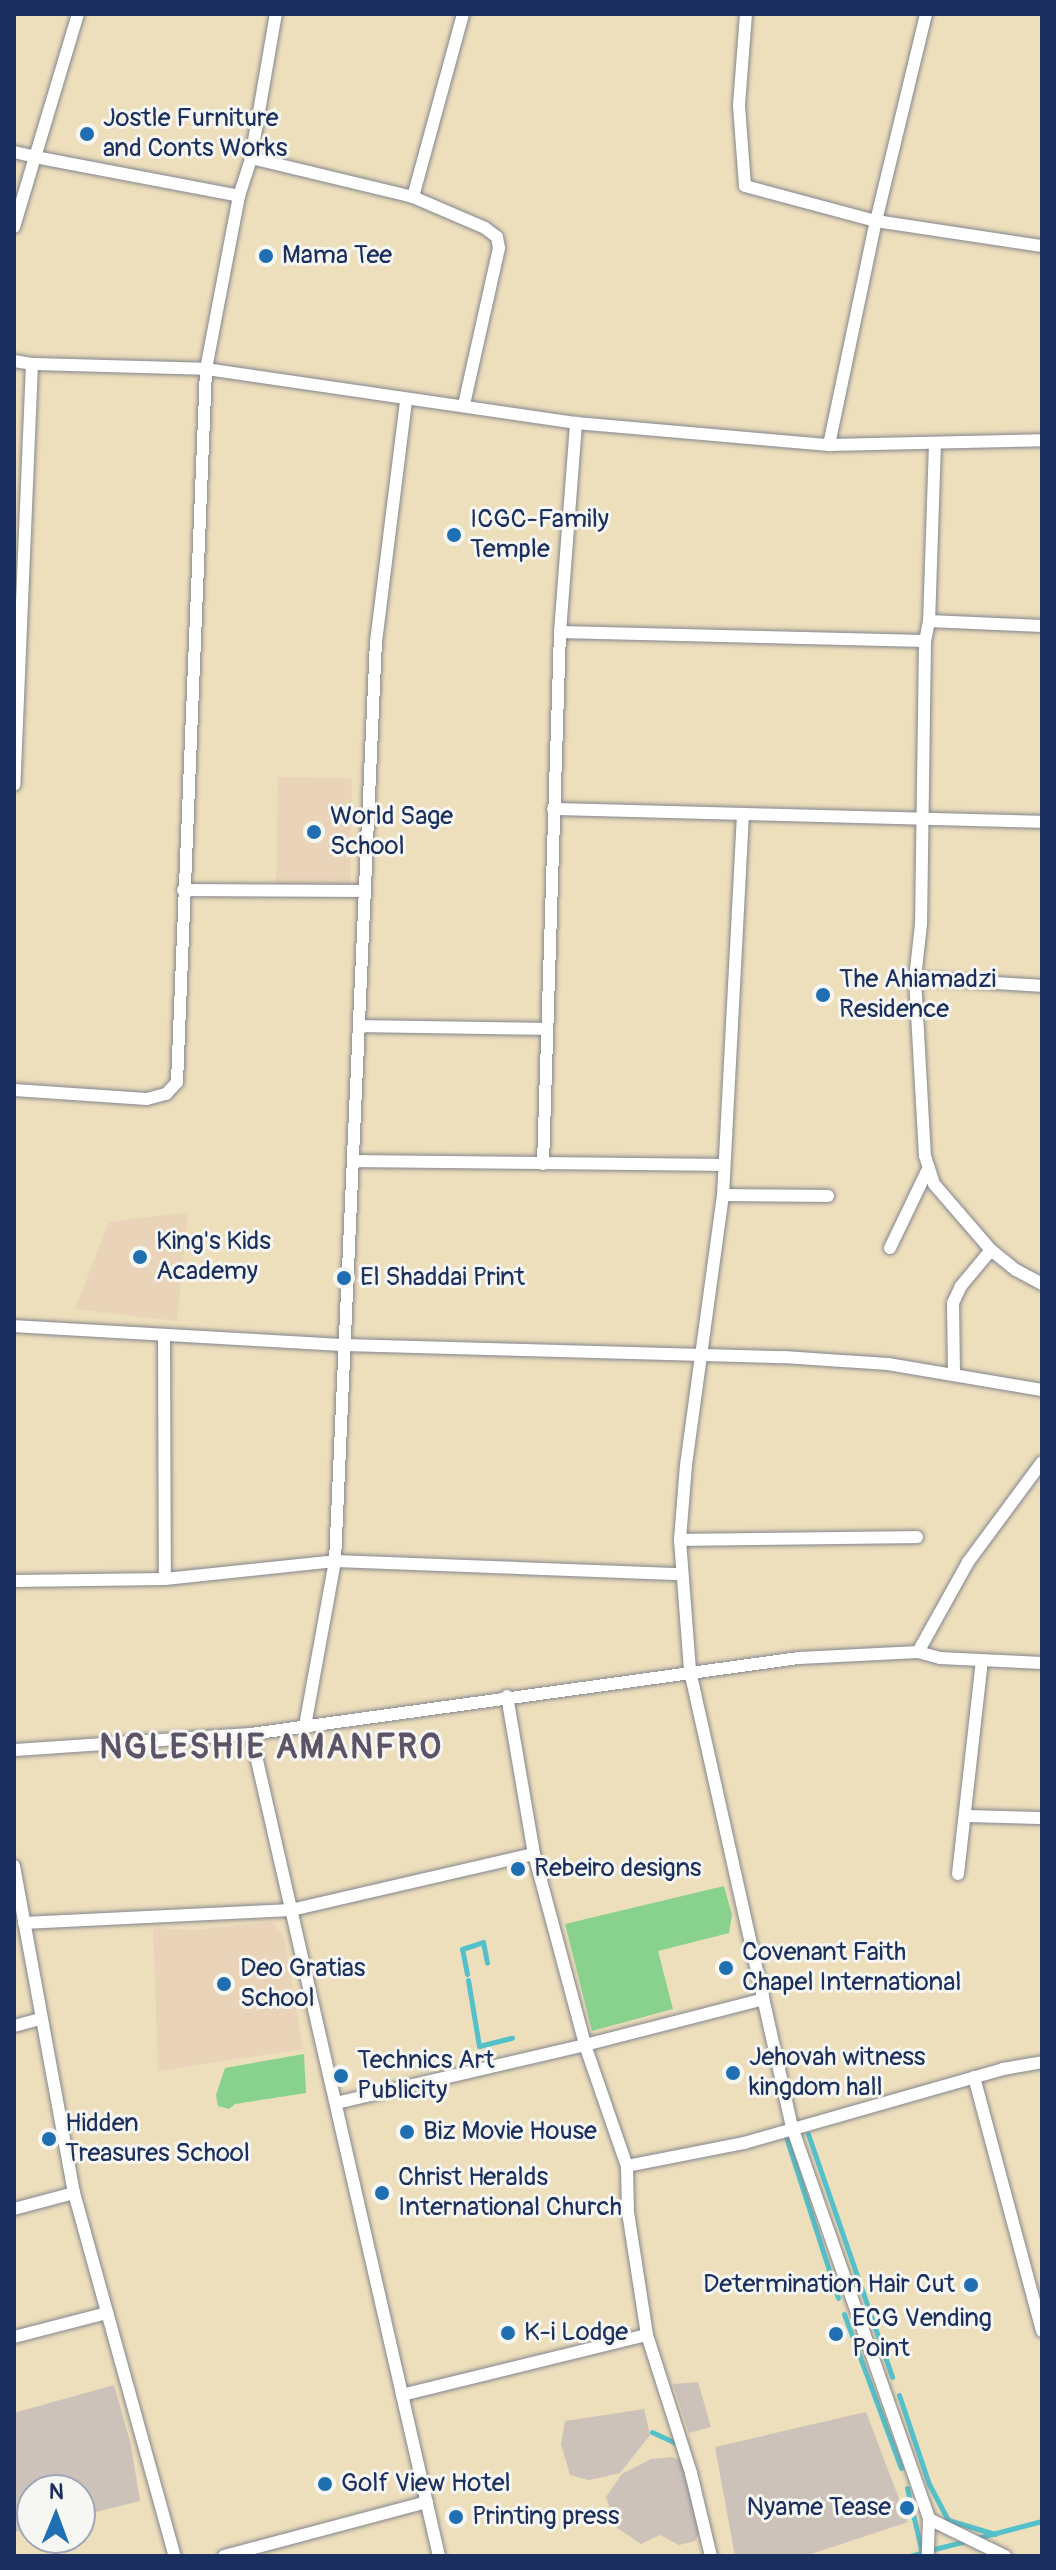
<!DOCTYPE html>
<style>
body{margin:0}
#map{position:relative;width:1056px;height:2570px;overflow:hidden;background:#eddebc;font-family:Pangolin,sans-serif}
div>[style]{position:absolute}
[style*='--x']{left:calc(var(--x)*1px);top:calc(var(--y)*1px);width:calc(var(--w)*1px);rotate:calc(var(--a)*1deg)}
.built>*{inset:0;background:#ead4b9;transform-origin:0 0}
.industrial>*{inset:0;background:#ccc2b9}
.green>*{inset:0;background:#89d28e}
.stream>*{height:5px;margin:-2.5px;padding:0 2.5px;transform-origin:2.5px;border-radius:2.5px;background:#54c1ca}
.roads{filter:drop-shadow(0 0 2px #84868d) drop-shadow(0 0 2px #84868d)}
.minor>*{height:12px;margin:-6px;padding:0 6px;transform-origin:6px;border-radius:6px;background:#fff}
.dots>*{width:22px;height:22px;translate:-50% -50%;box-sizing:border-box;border:4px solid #f6f6f2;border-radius:50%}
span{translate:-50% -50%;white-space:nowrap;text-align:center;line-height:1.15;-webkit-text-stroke:6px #f6f6f2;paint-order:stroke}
.poi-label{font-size:26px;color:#1b2f5e}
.left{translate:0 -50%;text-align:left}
.right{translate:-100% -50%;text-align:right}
.district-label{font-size:34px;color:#5c5466;font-weight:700;letter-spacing:2px}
.frame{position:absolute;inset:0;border:16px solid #1b2f5e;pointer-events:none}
.north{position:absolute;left:16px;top:2474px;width:80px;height:80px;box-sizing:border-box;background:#f6f6f2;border:2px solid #9ea6b7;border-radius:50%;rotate:1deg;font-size:22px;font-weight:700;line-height:32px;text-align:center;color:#1b2f5e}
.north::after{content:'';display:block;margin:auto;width:28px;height:36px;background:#1f6fb2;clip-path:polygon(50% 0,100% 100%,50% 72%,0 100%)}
</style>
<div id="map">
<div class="built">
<i style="left:278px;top:777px;width:74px;height:108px;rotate:1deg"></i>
<i style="clip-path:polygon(188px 1212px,177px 1321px,75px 1309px,109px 1222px)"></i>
<i style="clip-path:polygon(272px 1922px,284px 1936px,303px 2049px,158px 2071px,153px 1928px,193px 1930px)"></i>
</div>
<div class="industrial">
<i style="clip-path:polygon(698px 2382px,711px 2427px,689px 2433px,673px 2384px)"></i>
<i style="clip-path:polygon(114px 2385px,131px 2445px,140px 2501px,80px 2516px,80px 2490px,32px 2490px,32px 2528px,14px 2532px,14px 2413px)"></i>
<i style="clip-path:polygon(644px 2409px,650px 2435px,620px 2473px,589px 2480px,570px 2475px,561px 2444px,565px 2421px)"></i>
<i style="clip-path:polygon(866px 2412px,908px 2522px,805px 2556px,735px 2556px,715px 2447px)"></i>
<i style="clip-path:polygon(672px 2457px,685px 2462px,702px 2527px,695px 2541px,679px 2545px,660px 2535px,641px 2544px,616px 2527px,606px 2497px,622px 2474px,651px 2459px)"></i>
</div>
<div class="green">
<i style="clip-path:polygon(724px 1886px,732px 1915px,729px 1933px,658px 1951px,673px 2009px,592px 2031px,565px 1924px)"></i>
<i style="clip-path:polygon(304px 2054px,306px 2093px,235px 2104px,229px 2109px,218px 2106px,216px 2095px,225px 2068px)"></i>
</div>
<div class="stream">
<i style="--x:467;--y:1974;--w:25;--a:-101"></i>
<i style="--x:462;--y:1949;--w:22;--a:-18"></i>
<i style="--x:483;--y:1942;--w:21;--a:79"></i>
<i style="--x:468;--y:1980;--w:67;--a:80.5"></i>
<i style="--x:479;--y:2046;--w:34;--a:-14"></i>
<i style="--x:808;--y:2134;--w:257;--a:70.9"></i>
<i style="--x:786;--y:2137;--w:169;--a:72.1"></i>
<i style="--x:844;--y:2314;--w:164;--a:69.7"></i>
<i style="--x:899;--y:2395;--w:94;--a:71.4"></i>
<i style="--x:929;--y:2484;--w:41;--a:62.2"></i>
<i style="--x:948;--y:2520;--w:49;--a:16.6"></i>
<i style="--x:652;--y:2432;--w:31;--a:25"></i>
<i style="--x:907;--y:2488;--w:67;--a:77"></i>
<i style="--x:977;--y:2538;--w:67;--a:-14.7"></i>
<i style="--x:934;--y:2549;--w:34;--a:-14"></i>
<i style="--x:910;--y:2556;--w:15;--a:-16"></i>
</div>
<div class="roads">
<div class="minor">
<i style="--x:78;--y:14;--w:149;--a:106.7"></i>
<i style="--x:35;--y:157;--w:208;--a:10.8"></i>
<i style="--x:746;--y:14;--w:92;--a:94.4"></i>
<i style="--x:739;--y:106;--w:80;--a:85.7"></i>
<i style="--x:745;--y:186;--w:136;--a:15"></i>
<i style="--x:876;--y:221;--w:168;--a:8.6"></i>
<i style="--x:14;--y:152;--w:22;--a:13"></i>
<i style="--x:35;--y:157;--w:73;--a:106.7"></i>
<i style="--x:251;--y:158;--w:167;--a:13.5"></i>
<i style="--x:413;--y:197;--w:78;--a:23.3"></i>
<i style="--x:485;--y:228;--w:15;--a:37"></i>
<i style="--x:497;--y:237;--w:11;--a:80"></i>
<i style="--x:499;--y:248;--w:161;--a:102.6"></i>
<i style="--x:413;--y:197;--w:190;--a:-74.7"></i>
<i style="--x:14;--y:361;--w:18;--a:9"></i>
<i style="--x:32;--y:364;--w:421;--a:92.4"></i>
<i style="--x:32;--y:364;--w:174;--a:1.6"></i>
<i style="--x:206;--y:369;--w:374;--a:8.3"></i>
<i style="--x:576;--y:423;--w:254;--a:5"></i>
<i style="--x:829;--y:445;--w:213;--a:-1.3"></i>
<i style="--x:935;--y:443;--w:178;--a:91.9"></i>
<i style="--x:929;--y:621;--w:20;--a:101"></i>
<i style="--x:925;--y:641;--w:283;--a:90.8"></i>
<i style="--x:921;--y:924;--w:54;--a:96.3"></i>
<i style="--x:915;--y:978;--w:178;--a:86.8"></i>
<i style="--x:925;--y:1156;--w:29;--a:72"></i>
<i style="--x:934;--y:1184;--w:87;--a:49.2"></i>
<i style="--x:991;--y:1250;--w:32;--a:39"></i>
<i style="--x:1016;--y:1270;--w:30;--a:28"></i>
<i style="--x:829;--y:445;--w:229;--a:-78.2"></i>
<i style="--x:876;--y:221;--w:213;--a:-76.4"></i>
<i style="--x:929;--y:621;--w:113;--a:2.5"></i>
<i style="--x:560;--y:632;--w:365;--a:1.4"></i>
<i style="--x:553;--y:809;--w:489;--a:1.5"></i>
<i style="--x:743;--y:814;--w:382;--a:93"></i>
<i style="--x:723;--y:1195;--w:273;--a:97.8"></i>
<i style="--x:686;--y:1465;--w:75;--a:94.6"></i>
<i style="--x:680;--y:1540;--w:131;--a:85.6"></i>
<i style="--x:690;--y:1671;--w:470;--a:77.4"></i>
<i style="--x:793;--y:2130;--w:412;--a:70.7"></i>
<i style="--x:929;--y:2519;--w:37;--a:92"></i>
<i style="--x:183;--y:890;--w:179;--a:0.3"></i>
<i style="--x:915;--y:978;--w:127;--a:3.6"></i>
<i style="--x:361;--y:1026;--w:184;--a:0.9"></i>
<i style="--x:14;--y:1090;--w:133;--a:3.9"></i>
<i style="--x:147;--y:1099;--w:20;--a:-15"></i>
<i style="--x:166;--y:1094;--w:16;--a:-47"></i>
<i style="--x:177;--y:1082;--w:714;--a:-87.67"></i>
<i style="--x:206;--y:369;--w:176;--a:-79.2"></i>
<i style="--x:239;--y:196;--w:40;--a:-72"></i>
<i style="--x:251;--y:158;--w:146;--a:-80.2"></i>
<i style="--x:355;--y:1161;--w:369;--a:0.6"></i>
<i style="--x:543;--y:1164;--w:532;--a:-88.17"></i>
<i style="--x:560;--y:632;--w:210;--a:-85.6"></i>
<i style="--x:723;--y:1195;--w:105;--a:0.5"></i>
<i style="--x:890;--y:1248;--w:85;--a:-64.3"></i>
<i style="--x:14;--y:1326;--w:331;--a:3.3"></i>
<i style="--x:344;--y:1345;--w:440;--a:1.6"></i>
<i style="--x:784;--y:1357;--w:104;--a:3.9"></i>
<i style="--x:888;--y:1364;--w:156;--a:9.6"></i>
<i style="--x:164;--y:1336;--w:243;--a:89.8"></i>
<i style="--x:954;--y:1373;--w:70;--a:-90.8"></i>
<i style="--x:953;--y:1303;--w:19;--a:-65"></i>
<i style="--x:961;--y:1286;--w:47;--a:-50.2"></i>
<i style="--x:680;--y:1540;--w:237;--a:-0.7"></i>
<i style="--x:14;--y:1581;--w:151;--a:-0.8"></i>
<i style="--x:165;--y:1579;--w:171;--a:-6"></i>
<i style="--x:335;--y:1561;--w:346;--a:2.2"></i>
<i style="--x:918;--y:1652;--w:103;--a:-60.9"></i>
<i style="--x:968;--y:1562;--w:124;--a:-53.5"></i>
<i style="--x:507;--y:1696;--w:160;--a:80.3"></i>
<i style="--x:534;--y:1854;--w:198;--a:75"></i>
<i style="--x:585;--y:2045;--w:128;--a:70.9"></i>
<i style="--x:627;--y:2166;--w:46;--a:88.8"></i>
<i style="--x:628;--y:2212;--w:124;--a:81.2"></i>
<i style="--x:647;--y:2335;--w:145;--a:72.3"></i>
<i style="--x:691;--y:2473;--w:85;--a:76.5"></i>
<i style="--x:305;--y:1726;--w:168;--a:-79.7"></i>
<i style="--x:335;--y:1561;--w:920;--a:-87.45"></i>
<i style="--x:376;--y:642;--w:244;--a:-82.9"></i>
<i style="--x:251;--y:1734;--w:843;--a:77.12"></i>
<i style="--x:14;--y:1750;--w:238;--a:-3.9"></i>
<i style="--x:251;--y:1734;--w:553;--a:-7.9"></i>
<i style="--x:799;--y:1658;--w:119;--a:-2.9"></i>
<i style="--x:918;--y:1652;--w:23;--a:15"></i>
<i style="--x:940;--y:1658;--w:102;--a:2.8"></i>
<i style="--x:965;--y:1816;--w:77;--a:1.5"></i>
<i style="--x:14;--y:1866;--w:332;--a:79.6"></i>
<i style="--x:74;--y:2193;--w:377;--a:74.5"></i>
<i style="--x:958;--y:1874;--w:214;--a:-83.6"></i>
<i style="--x:24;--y:1923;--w:267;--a:-2.8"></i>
<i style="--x:291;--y:1910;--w:249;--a:-13"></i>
<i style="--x:14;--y:2026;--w:27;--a:-15"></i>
<i style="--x:974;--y:2077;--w:263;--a:75"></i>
<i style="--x:336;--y:2103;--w:256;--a:-13.1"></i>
<i style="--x:585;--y:2045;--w:181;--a:-14.4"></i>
<i style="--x:760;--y:2000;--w:5;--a:-53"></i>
<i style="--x:627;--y:2166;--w:119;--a:-11.1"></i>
<i style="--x:744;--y:2143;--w:269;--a:-15.9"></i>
<i style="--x:1003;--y:2069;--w:40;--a:-10"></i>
<i style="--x:14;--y:2209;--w:62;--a:-14.9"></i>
<i style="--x:14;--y:2337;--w:96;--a:-14.5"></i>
<i style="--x:402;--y:2395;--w:252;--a:-13.8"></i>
<i style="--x:929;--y:2519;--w:85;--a:26"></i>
<i style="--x:224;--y:2556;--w:210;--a:-14.9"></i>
</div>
</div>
<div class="dots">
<i style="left:87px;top:134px;background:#1f6fb2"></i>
<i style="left:266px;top:256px;background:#1f6fb2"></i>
<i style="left:454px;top:535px;background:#1f6fb2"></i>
<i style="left:314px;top:832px;background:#1f6fb2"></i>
<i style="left:823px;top:995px;background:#1f6fb2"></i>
<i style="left:140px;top:1257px;background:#1f6fb2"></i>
<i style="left:344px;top:1278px;background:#1f6fb2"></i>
<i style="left:518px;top:1869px;background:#1f6fb2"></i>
<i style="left:726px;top:1968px;background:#1f6fb2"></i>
<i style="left:224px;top:1984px;background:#1f6fb2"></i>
<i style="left:733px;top:2073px;background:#1f6fb2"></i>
<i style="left:341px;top:2076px;background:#1f6fb2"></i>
<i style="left:407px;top:2132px;background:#1f6fb2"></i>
<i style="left:49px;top:2139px;background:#1f6fb2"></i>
<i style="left:382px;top:2193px;background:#1f6fb2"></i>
<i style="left:971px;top:2285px;background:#1f6fb2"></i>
<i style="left:508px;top:2333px;background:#1f6fb2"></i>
<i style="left:836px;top:2334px;background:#1f6fb2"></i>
<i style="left:325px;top:2484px;background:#1f6fb2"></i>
<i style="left:907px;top:2508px;background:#1f6fb2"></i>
<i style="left:456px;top:2517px;background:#1f6fb2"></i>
</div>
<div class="poi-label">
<span class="left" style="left:103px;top:134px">Jostle Furniture<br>and Conts Works</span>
<span class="left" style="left:282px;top:256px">Mama Tee</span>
<span class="left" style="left:470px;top:535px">ICGC-Family<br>Temple</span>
<span class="left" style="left:330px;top:832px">World Sage<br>School</span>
<span class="left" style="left:839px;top:995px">The Ahiamadzi<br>Residence</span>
<span class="left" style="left:156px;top:1257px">King's Kids<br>Academy</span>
<span class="left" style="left:360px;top:1278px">El Shaddai Print</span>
<span class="left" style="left:534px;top:1869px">Rebeiro designs</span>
<span class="left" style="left:742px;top:1968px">Covenant Faith<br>Chapel International</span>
<span class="left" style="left:240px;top:1984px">Deo Gratias<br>School</span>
<span class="left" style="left:749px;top:2073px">Jehovah witness<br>kingdom hall</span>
<span class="left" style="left:357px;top:2076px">Technics Art<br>Publicity</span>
<span class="left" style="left:65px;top:2139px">Hidden<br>Treasures School</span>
<span class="left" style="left:423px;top:2132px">Biz Movie House</span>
<span class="left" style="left:398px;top:2193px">Christ Heralds<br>International Church</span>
<span class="right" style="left:955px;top:2285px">Determination Hair Cut</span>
<span class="left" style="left:852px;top:2334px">ECG Vending<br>Point</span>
<span class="left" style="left:524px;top:2333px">K-i Lodge</span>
<span class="left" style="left:341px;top:2484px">Golf View Hotel</span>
<span class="right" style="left:891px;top:2508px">Nyame Tease</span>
<span class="left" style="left:472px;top:2517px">Printing press</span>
</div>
<div class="district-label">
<span style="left:271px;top:1748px">NGLESHIE AMANFRO</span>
</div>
<div class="frame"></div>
<div class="north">N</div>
</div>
